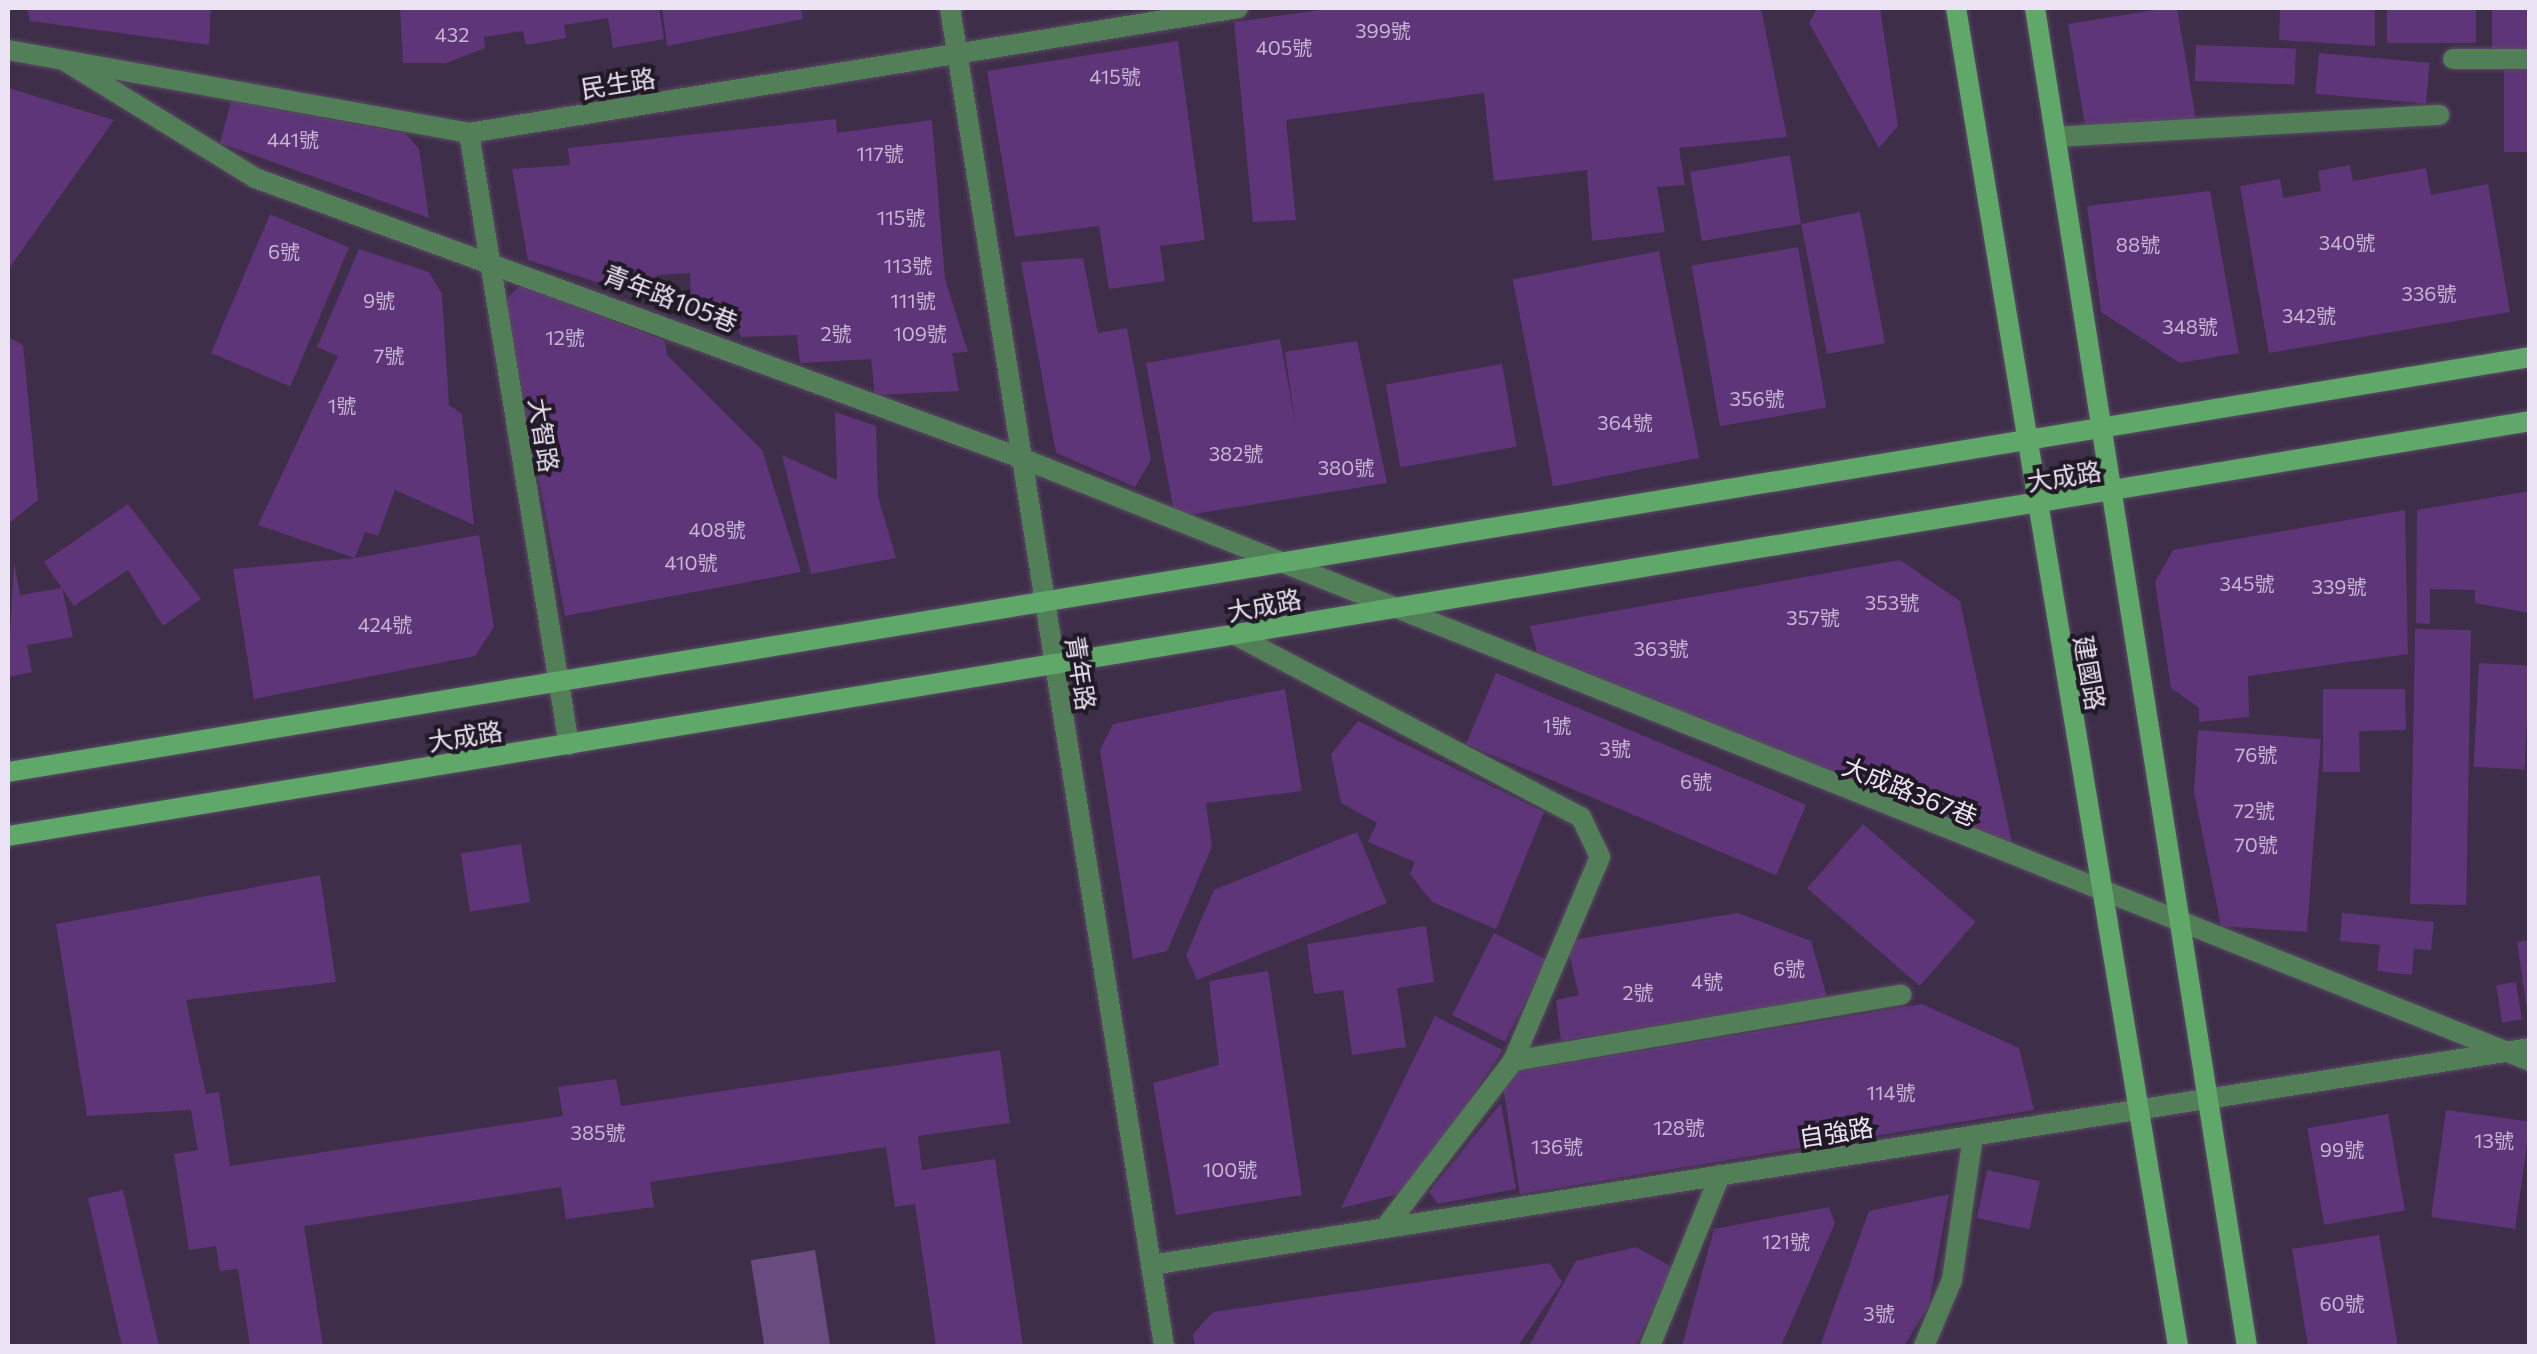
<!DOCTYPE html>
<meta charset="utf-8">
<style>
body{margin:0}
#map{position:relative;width:2537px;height:1354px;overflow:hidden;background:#3e2e49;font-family:Commissioner,"Noto Sans TC",sans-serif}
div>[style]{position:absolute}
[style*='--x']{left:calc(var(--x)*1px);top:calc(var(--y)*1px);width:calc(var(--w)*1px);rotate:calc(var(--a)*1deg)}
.green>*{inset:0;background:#6a4b80;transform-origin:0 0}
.building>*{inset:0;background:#5e3578;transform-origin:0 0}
.roads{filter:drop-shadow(0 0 2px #5a4b64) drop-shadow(0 0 2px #5a4b64)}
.lane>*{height:20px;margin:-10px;padding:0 10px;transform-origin:10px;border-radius:10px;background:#537f58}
.street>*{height:20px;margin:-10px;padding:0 10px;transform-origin:10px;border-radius:10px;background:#537f58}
.secondary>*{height:20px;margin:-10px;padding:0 10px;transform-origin:10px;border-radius:10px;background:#5fa869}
span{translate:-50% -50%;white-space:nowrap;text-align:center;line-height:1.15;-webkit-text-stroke:8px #211a26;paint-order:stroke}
.number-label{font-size:20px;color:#c8b7d4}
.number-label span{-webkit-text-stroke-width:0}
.street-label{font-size:25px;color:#ebe2f3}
.frame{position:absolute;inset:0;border:10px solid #ebe2f3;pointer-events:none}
</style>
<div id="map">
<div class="green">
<i style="left:815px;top:1250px;width:97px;height:65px;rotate:81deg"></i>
</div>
<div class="building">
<i style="clip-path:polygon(27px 8px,211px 8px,209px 45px,30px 21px)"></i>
<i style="clip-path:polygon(400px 8px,659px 8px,664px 39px,613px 48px,608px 18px,564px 25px,566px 38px,526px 45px,523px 31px,484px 37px,485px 48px,446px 63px,403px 63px)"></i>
<i style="clip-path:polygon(662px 8px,801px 8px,803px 19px,667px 46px)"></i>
<i style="clip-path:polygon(1333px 8px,1761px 8px,1787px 137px,1679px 148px,1685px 185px,1657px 187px,1665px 232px,1592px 241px,1587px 170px,1494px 181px,1484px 93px,1286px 120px,1296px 220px,1253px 222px,1234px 22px)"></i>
<i style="clip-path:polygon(1817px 8px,1880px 8px,1898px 126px,1879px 148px,1809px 23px)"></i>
<i style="clip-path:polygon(2167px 8px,2177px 8px,2196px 120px,2087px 137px,2068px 24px)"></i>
<i style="clip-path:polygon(2280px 8px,2375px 8px,2375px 46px,2279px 40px)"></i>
<i style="left:2387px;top:8px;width:89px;height:35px"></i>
<i style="left:2492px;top:8px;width:38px;height:43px"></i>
<i style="clip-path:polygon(1178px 41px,1205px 240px,1160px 246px,1165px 281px,1109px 289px,1099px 226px,1015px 237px,987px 71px)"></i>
<i style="left:2196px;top:45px;width:100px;height:36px;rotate:2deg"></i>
<i style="left:2319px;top:53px;width:111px;height:41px;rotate:5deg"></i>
<i style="left:2504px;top:70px;width:26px;height:82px"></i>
<i style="clip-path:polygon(8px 88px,114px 120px,8px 270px)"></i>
<i style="clip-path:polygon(231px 101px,405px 133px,419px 149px,429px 218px,220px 143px)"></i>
<i style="clip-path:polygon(836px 119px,837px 133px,932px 120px,945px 279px,968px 352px,952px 353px,959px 391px,875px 395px,871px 359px,800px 363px,797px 335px,741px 337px,729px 307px,691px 307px,690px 273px,657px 275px,661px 303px,528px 260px,512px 169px,570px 165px,568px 148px)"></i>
<i style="clip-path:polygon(1790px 155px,1801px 224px,1860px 212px,1885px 343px,1827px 354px,1801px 224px,1702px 241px,1690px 172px)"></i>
<i style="clip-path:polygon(2350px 165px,2353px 181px,2426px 168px,2431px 195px,2488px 184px,2510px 312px,2269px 353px,2240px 186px,2280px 179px,2283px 198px,2321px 191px,2318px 171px)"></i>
<i style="clip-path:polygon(2210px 191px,2239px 353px,2180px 363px,2101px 312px,2087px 206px)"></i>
<i style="left:270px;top:214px;width:86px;height:151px;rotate:23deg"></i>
<i style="left:1798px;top:247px;width:163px;height:108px;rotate:80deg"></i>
<i style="clip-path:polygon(359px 249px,429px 272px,442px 294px,449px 405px,462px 414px,474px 525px,395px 490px,378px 536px,365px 532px,355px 558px,479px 535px,494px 627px,475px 656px,254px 699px,233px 569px,355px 558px,258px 525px,338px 356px,317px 347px)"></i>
<i style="left:1659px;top:251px;width:211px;height:149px;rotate:79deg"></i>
<i style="clip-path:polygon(1083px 258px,1098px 333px,1127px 328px,1151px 460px,1135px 487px,1056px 453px,1021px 262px)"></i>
<i style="clip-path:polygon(520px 285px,665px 341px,667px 355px,762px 450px,801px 572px,565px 616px,505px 300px)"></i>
<i style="clip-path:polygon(8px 337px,23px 345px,38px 500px,8px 524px)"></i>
<i style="clip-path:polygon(1280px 339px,1295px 421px,1285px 352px,1357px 341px,1387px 483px,1175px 517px,1146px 363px)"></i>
<i style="left:1502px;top:364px;width:84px;height:118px;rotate:80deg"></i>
<i style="clip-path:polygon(835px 412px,876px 426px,878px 497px,896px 558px,811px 574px,782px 455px,837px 480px)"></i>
<i style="clip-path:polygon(2530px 491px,2530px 613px,2475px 603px,2475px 590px,2430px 589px,2430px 624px,2416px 623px,2417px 510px)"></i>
<i style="clip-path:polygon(128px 504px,201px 599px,163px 626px,128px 570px,74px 606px,44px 562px)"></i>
<i style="clip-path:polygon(2405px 510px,2408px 654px,2248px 676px,2249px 717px,2199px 722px,2199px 708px,2171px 688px,2155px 582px,2173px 550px)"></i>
<i style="clip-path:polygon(1900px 560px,1960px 601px,2013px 847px,1538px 656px,1530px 626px)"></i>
<i style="clip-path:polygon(14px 562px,20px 595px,62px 588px,73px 637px,27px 645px,32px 672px,8px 677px)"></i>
<i style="left:2415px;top:629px;width:56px;height:275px;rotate:1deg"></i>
<i style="left:2479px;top:663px;width:51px;height:104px;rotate:3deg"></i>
<i style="left:1496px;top:673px;width:337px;height:77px;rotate:23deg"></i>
<i style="clip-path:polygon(1285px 689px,1302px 791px,1206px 803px,1212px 847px,1167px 951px,1133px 959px,1100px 750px,1113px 724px)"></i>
<i style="clip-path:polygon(2323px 689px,2405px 689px,2406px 730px,2359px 731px,2360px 772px,2323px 772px)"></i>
<i style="clip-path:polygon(1358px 721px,1544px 812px,1496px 929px,1432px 902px,1410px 874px,1415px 862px,1368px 842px,1377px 823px,1341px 803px,1331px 754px)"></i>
<i style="clip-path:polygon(2198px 730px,2321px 739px,2307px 932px,2221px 926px,2194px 792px)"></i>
<i style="left:1863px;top:824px;width:149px;height:85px;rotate:41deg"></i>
<i style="clip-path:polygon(1357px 832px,1387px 903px,1197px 980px,1186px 955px,1214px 890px)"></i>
<i style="left:521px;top:844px;width:59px;height:61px;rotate:81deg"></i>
<i style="clip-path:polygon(320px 875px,336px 982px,186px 1000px,206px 1094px,219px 1092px,230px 1166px,563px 1116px,558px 1087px,616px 1079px,621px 1106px,1000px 1050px,1010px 1123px,918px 1136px,922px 1170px,995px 1159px,1023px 1346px,936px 1346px,915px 1204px,895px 1207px,886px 1147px,650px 1182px,654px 1207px,566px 1219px,561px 1187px,304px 1226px,323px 1346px,250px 1346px,238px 1269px,220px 1271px,216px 1246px,189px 1250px,174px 1154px,198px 1150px,191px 1110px,87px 1116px,56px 924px)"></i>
<i style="clip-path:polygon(1738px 913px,1811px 941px,1827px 997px,1561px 1041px,1556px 1000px,1579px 995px,1566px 941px)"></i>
<i style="clip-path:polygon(2342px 913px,2434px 922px,2431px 950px,2414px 949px,2412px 975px,2377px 971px,2380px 945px,2340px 941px)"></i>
<i style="clip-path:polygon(1426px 926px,1434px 982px,1397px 988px,1406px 1047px,1352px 1055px,1343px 990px,1314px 994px,1307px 944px)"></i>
<i style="left:1494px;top:933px;width:59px;height:92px;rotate:27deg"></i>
<i style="clip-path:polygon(2530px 940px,2530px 1009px,2527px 1010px,2517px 942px)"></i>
<i style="clip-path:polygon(1268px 971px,1302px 1195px,1176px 1215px,1153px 1083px,1219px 1065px,1209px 981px)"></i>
<i style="left:2516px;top:982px;width:38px;height:20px;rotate:81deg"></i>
<i style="clip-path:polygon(1922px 1004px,2019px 1048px,2034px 1110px,1520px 1194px,1501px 1074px)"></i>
<i style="clip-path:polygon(1435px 1016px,1503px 1050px,1408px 1192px,1341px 1208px)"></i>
<i style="clip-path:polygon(1501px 1103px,1516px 1189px,1438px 1204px,1429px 1192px)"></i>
<i style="left:2446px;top:1110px;width:85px;height:108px;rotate:8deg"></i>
<i style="left:2388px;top:1114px;width:98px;height:82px;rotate:80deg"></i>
<i style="left:1987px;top:1170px;width:54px;height:49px;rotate:12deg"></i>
<i style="left:123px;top:1190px;width:160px;height:36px;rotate:77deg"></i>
<i style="clip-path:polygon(1949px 1194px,1929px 1305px,1904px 1346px,1820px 1346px,1869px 1211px)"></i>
<i style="clip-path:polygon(1829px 1207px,1835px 1223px,1781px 1346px,1682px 1346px,1714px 1229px)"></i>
<i style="clip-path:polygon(2379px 1235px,2398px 1346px,2308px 1346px,2292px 1249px)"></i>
<i style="clip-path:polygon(1636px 1247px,1672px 1267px,1636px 1346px,1529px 1346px,1576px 1261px)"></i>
<i style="clip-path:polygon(1550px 1263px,1562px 1282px,1518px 1346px,1195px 1346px,1193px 1334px,1213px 1312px)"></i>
</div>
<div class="roads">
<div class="lane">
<i style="--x:65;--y:61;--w:223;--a:31.6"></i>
<i style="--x:255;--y:178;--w:816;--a:20.08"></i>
<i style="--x:1021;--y:458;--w:1625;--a:21.78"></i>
</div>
<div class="street">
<i style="--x:950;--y:8;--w:1355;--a:80.91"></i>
<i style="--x:8;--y:50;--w:468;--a:10.2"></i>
<i style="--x:469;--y:133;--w:779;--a:-9.23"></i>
<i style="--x:2453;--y:59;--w:77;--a:0"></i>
<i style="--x:469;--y:133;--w:620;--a:80.72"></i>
<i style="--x:2055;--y:137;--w:385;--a:-3.3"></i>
<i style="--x:1237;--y:636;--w:389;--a:27.8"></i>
<i style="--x:1581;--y:817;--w:44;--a:64.6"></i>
<i style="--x:1600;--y:857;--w:222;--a:113.1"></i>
<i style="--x:1385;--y:1228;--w:210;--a:-52.5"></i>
<i style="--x:1513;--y:1061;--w:394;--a:-9.7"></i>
<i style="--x:1151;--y:1265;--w:1396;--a:-8.94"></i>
<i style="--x:1650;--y:1346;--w:185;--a:-67.7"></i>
<i style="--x:1924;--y:1346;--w:72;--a:-67"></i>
<i style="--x:1952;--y:1280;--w:146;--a:-81.7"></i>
</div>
<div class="secondary">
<i style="--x:1956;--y:8;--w:1356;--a:80.58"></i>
<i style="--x:2035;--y:8;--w:1355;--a:81"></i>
<i style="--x:8;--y:772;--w:2556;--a:-9.34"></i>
<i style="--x:8;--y:836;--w:2556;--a:-9.34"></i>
</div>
</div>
<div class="number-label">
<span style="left:1383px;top:30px">399號</span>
<span style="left:452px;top:34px">432</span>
<span style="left:1284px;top:47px">405號</span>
<span style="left:1115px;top:76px">415號</span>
<span style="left:293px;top:139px">441號</span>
<span style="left:880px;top:153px">117號</span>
<span style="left:901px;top:217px">115號</span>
<span style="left:2347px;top:242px">340號</span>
<span style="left:2138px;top:244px">88號</span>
<span style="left:284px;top:251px">6號</span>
<span style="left:908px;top:265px">113號</span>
<span style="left:2429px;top:293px">336號</span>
<span style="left:379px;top:300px">9號</span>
<span style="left:913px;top:300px">111號</span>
<span style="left:2309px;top:315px">342號</span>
<span style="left:2190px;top:326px">348號</span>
<span style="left:836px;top:333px">2號</span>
<span style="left:920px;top:333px">109號</span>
<span style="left:565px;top:337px">12號</span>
<span style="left:389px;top:355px">7號</span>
<span style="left:1757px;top:398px">356號</span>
<span style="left:342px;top:405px">1號</span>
<span style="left:1625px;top:422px">364號</span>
<span style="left:1236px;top:453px">382號</span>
<span style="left:1346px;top:467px">380號</span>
<span style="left:717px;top:529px">408號</span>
<span style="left:691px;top:562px">410號</span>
<span style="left:2247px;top:583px">345號</span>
<span style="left:2339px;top:586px">339號</span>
<span style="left:1892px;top:602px">353號</span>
<span style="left:1813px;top:617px">357號</span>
<span style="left:385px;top:624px">424號</span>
<span style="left:1661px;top:648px">363號</span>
<span style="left:1557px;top:725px">1號</span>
<span style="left:1615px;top:748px">3號</span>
<span style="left:2256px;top:754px">76號</span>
<span style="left:1696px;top:781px">6號</span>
<span style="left:2254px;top:810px">72號</span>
<span style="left:2256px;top:844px">70號</span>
<span style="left:1789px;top:968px">6號</span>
<span style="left:1707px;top:981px">4號</span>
<span style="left:1638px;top:992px">2號</span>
<span style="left:1891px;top:1092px">114號</span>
<span style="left:1679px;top:1127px">128號</span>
<span style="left:598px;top:1132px">385號</span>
<span style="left:2494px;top:1140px">13號</span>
<span style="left:1557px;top:1146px">136號</span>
<span style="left:2342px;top:1149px">99號</span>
<span style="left:1230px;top:1169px">100號</span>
<span style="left:1786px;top:1241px">121號</span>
<span style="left:2342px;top:1303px">60號</span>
<span style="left:1879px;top:1313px">3號</span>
</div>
<div class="street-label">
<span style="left:618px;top:83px;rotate:-9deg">民生路</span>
<span style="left:671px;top:298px;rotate:21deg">青年路105巷</span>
<span style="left:544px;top:435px;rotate:81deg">大智路</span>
<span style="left:2064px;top:476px;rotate:-9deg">大成路</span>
<span style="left:1264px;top:605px;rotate:-11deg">大成路</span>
<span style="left:1081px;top:673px;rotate:81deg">青年路</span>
<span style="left:2090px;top:673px;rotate:80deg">建國路</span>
<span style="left:465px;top:736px;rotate:-9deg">大成路</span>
<span style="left:1910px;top:791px;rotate:22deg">大成路367巷</span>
<span style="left:1836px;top:1132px;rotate:-9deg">自強路</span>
</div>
<div class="frame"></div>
</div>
